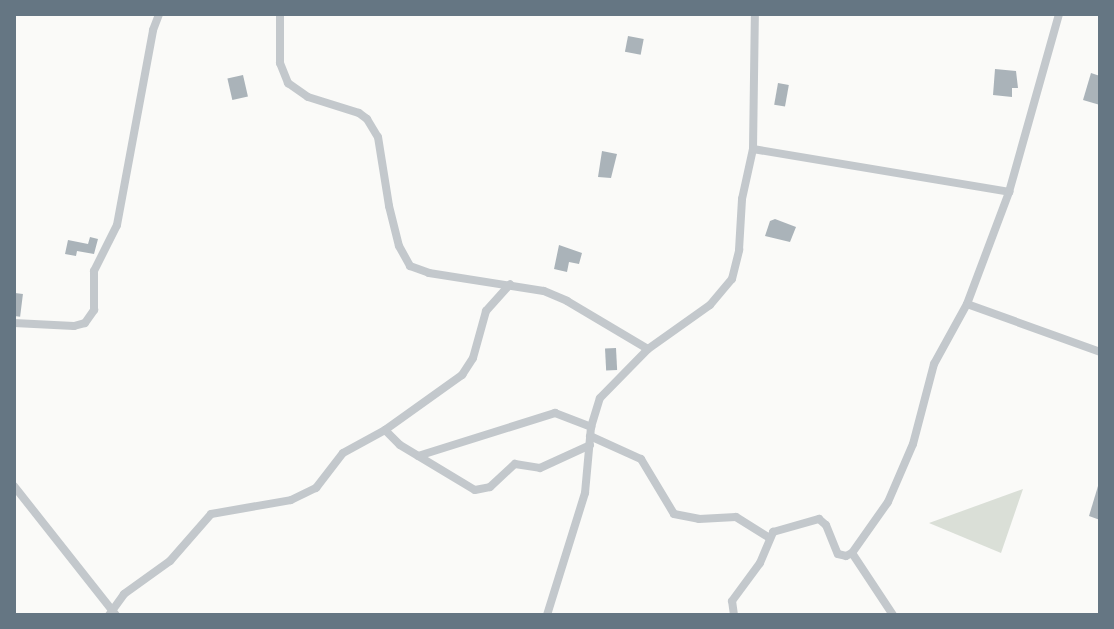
<!DOCTYPE html>
<style>
body{margin:0}
#map{position:relative;width:1114px;height:629px;overflow:hidden;background:#fafaf8;font-family:Poppins,sans-serif}
div>[style]{position:absolute}
[style*='--x']{left:calc(var(--x)*1px);top:calc(var(--y)*1px);width:calc(var(--w)*1px);rotate:calc(var(--a)*1deg)}
.green>*{inset:0;background:#dadfd7}
.building>*{inset:0;background:#aab3b9;transform-origin:0 0}
.street>*{height:8px;margin:-4px;padding:0 4px;transform-origin:4px;border-radius:4px;background:#c3c8cc}
span{translate:-50% -50%;white-space:nowrap;text-align:center;line-height:1.15;-webkit-text-stroke:8px #fff;paint-order:stroke}
.frame{position:absolute;inset:0;border:16px solid #657683;pointer-events:none}
</style>
<div id="map">
<div class="green">
<i style="clip-path:polygon(1023px 489px,1001px 553px,929px 523px)"></i>
</div>
<div class="building">
<i style="left:628px;top:36px;width:16px;height:16px;rotate:11deg"></i>
<i style="clip-path:polygon(995px 69px,1016px 71px,1018px 88px,1012px 88px,1012px 97px,993px 95px)"></i>
<i style="clip-path:polygon(1091px 73px,1100px 76px,1100px 105px,1083px 100px)"></i>
<i style="left:243px;top:75px;width:22px;height:16px;rotate:77deg"></i>
<i style="left:778px;top:83px;width:11px;height:22px;rotate:10deg"></i>
<i style="clip-path:polygon(602px 151px,617px 154px,611px 178px,598px 177px)"></i>
<i style="clip-path:polygon(775px 219px,796px 227px,790px 242px,765px 236px,770px 221px)"></i>
<i style="clip-path:polygon(90px 237px,98px 239px,94px 254px,77px 251px,76px 256px,65px 254px,68px 240px,88px 244px)"></i>
<i style="clip-path:polygon(559px 245px,582px 253px,579px 264px,569px 262px,567px 272px,554px 269px)"></i>
<i style="left:15px;top:293px;width:8px;height:23px;rotate:7deg"></i>
<i style="left:616px;top:348px;width:22px;height:11px;rotate:87deg"></i>
<i style="clip-path:polygon(1098px 486px,1100px 486px,1100px 520px,1089px 516px)"></i>
</div>
<div class="street">
<i style="--x:280;--y:14;--w:49;--a:90"></i>
<i style="--x:280;--y:63;--w:22;--a:68"></i>
<i style="--x:288;--y:83;--w:24;--a:35"></i>
<i style="--x:308;--y:97;--w:53;--a:17.4"></i>
<i style="--x:359;--y:113;--w:10;--a:37"></i>
<i style="--x:367;--y:119;--w:21;--a:59"></i>
<i style="--x:378;--y:137;--w:70;--a:80.9"></i>
<i style="--x:389;--y:206;--w:41;--a:76"></i>
<i style="--x:399;--y:246;--w:23;--a:61"></i>
<i style="--x:410;--y:266;--w:20;--a:20"></i>
<i style="--x:429;--y:273;--w:116;--a:8.9"></i>
<i style="--x:544;--y:291;--w:25;--a:23"></i>
<i style="--x:567;--y:301;--w:94;--a:30.7"></i>
<i style="--x:753;--y:149;--w:260;--a:9.5"></i>
<i style="--x:967;--y:304;--w:141;--a:19.8"></i>
<i style="--x:14;--y:323;--w:60;--a:2.9"></i>
<i style="--x:74;--y:326;--w:11;--a:-15"></i>
<i style="--x:85;--y:323;--w:16;--a:-55"></i>
<i style="--x:94;--y:310;--w:39;--a:-90"></i>
<i style="--x:94;--y:271;--w:51;--a:-63.4"></i>
<i style="--x:117;--y:225;--w:198;--a:-79.5"></i>
<i style="--x:153;--y:30;--w:17;--a:-69"></i>
<i style="--x:385;--y:430;--w:21;--a:45"></i>
<i style="--x:400;--y:445;--w:87;--a:31"></i>
<i style="--x:475;--y:490;--w:15;--a:-11"></i>
<i style="--x:490;--y:487;--w:34;--a:-43"></i>
<i style="--x:515;--y:464;--w:25;--a:9"></i>
<i style="--x:540;--y:468;--w:55;--a:-24.7"></i>
<i style="--x:590;--y:436;--w:56;--a:24.3"></i>
<i style="--x:641;--y:459;--w:64;--a:59"></i>
<i style="--x:674;--y:514;--w:25;--a:11"></i>
<i style="--x:699;--y:519;--w:37;--a:-3"></i>
<i style="--x:736;--y:517;--w:39;--a:32"></i>
<i style="--x:418;--y:456;--w:144;--a:-17.4"></i>
<i style="--x:555;--y:413;--w:39;--a:21"></i>
<i style="--x:14;--y:486;--w:164;--a:51.7"></i>
<i style="--x:852;--y:553;--w:74;--a:56.5"></i>
<i style="--x:109;--y:615;--w:26;--a:-54"></i>
<i style="--x:124;--y:594;--w:57;--a:-35.7"></i>
<i style="--x:170;--y:561;--w:62;--a:-48.9"></i>
<i style="--x:211;--y:514;--w:81;--a:-9.9"></i>
<i style="--x:291;--y:500;--w:28;--a:-26"></i>
<i style="--x:316;--y:488;--w:44;--a:-52.4"></i>
<i style="--x:343;--y:453;--w:48;--a:-28.7"></i>
<i style="--x:385;--y:430;--w:95;--a:-35.5"></i>
<i style="--x:462;--y:375;--w:20;--a:-57"></i>
<i style="--x:473;--y:358;--w:49;--a:-74.5"></i>
<i style="--x:486;--y:311;--w:36;--a:-48"></i>
<i style="--x:547;--y:615;--w:128;--a:-72.7"></i>
<i style="--x:585;--y:493;--w:66;--a:-84.8"></i>
<i style="--x:591;--y:427;--w:30;--a:-73"></i>
<i style="--x:600;--y:398;--w:69;--a:-45.6"></i>
<i style="--x:648;--y:349;--w:76;--a:-35.4"></i>
<i style="--x:710;--y:305;--w:34;--a:-50"></i>
<i style="--x:732;--y:279;--w:30;--a:-76"></i>
<i style="--x:739;--y:250;--w:51;--a:-86.6"></i>
<i style="--x:742;--y:199;--w:51;--a:-77.6"></i>
<i style="--x:753;--y:149;--w:135;--a:-89.2"></i>
<i style="--x:734;--y:615;--w:14;--a:-98"></i>
<i style="--x:732;--y:601;--w:47;--a:-53.6"></i>
<i style="--x:760;--y:563;--w:34;--a:-67"></i>
<i style="--x:773;--y:532;--w:48;--a:-15.8"></i>
<i style="--x:819;--y:519;--w:9;--a:41"></i>
<i style="--x:826;--y:525;--w:31;--a:68"></i>
<i style="--x:838;--y:554;--w:8;--a:14"></i>
<i style="--x:846;--y:556;--w:7;--a:-27"></i>
<i style="--x:852;--y:553;--w:62;--a:-54.8"></i>
<i style="--x:888;--y:502;--w:63;--a:-66.7"></i>
<i style="--x:913;--y:444;--w:83;--a:-75.3"></i>
<i style="--x:934;--y:364;--w:68;--a:-61.2"></i>
<i style="--x:967;--y:304;--w:120;--a:-69.4"></i>
<i style="--x:1009;--y:192;--w:185;--a:-74.3"></i>
</div>
<div class="frame"></div>
</div>
